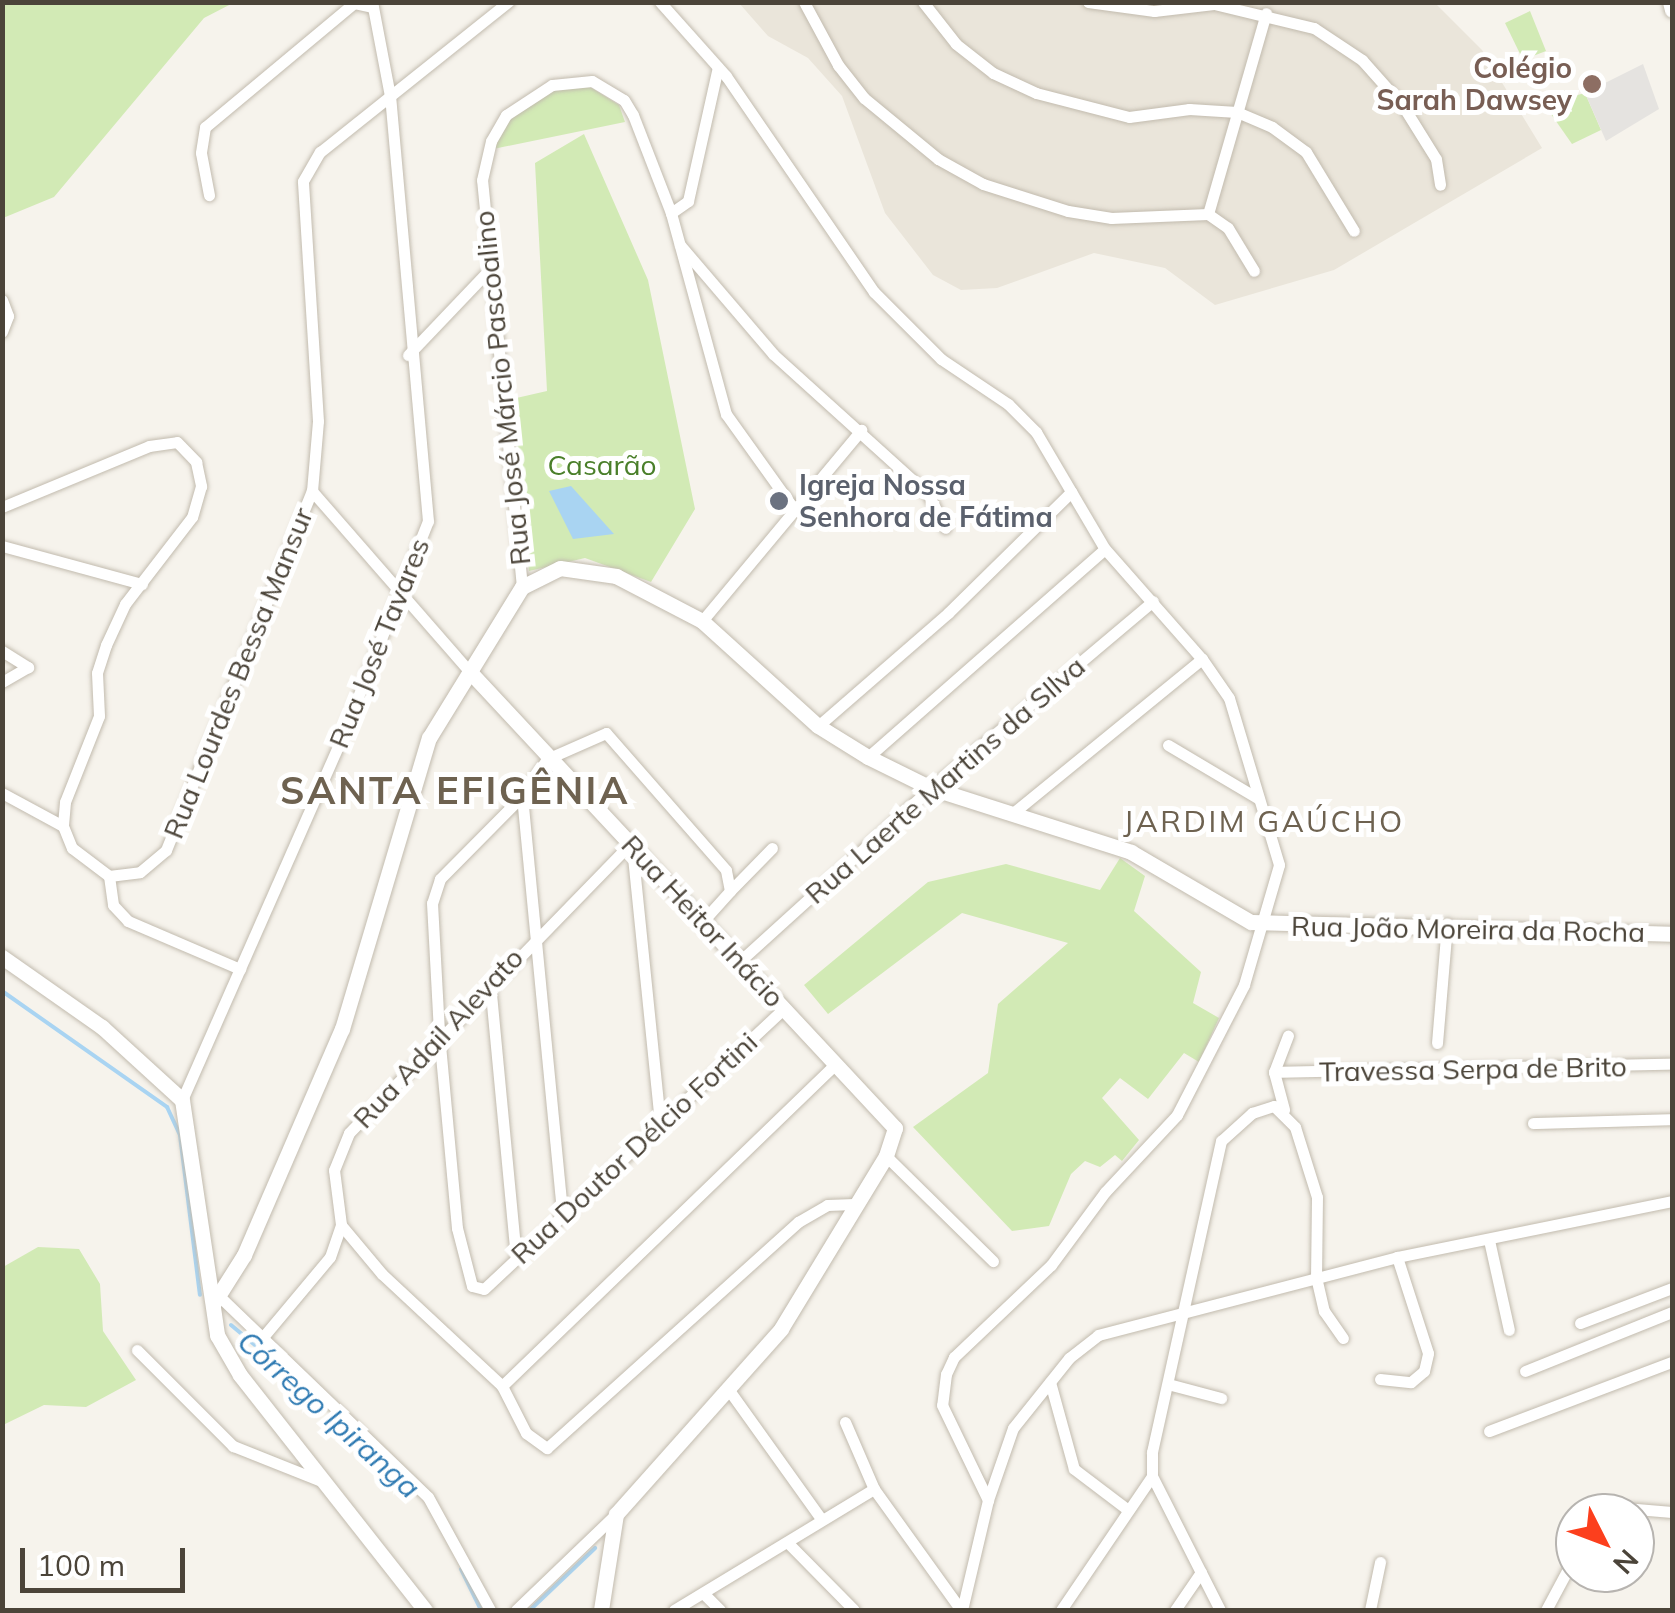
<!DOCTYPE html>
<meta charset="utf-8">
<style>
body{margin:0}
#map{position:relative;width:1675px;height:1613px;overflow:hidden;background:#f6f3ec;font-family:Mulish,sans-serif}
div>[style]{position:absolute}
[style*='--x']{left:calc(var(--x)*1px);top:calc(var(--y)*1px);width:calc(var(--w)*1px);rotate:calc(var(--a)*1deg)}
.residential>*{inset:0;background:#eae5da}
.green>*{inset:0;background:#d2eab5}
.parking>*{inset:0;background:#e5e3e0}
.water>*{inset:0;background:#a9d4f2}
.stream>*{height:4px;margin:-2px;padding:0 2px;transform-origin:2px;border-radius:2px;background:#a9d4f2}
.roads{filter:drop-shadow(0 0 2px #c2bbae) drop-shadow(0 0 2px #c2bbae)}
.minor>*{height:11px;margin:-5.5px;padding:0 5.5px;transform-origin:5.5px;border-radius:5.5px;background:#fff}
.tertiary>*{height:15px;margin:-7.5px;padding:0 7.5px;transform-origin:7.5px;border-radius:7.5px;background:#fff}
.dots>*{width:28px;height:28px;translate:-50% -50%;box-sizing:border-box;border:5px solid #fff;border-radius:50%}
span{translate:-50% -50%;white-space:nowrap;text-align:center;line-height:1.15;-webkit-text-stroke:10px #fff;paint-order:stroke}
.education-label{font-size:28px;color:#785e54;font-weight:700}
.right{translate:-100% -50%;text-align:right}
.street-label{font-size:28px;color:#4b4439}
.park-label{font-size:28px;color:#4a7f2a}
.worship-label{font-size:28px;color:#5b616d;font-weight:700}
.left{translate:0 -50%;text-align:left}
.neighbourhood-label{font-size:30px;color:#6e6250;letter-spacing:2.5px}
.water-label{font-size:30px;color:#2e7ab2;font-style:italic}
.district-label{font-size:38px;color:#6e6250;font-weight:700;letter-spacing:2.5px}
.frame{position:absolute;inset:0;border:5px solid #4b4439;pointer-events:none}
.north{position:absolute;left:1555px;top:1493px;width:100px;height:100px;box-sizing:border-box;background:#fff;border:2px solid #b7b4b0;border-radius:50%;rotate:132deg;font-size:28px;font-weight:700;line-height:40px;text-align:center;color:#4b4439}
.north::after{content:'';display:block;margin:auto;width:35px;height:45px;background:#fc3f1d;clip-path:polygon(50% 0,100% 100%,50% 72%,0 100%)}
.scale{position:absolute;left:20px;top:1548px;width:165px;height:45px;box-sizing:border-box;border:5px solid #4b4439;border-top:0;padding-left:12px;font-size:30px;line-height:35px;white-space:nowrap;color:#4b4439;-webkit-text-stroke:8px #fff;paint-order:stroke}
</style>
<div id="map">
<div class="residential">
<i style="clip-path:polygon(739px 3px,1435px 3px,1482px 50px,1542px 148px,1334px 270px,1215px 305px,1165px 268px,1094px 253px,997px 288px,961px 290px,933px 275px,885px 213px,842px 96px,808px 58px,768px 36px)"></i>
</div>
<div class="green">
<i style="clip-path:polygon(2px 3px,3px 2px,233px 3px,204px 18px,54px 197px,3px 218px)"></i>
<i style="clip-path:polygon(1530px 11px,1546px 51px,1523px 60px,1505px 23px)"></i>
<i style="clip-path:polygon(590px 87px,619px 105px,625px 122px,493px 149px,507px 120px,552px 88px)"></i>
<i style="clip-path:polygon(1585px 93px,1601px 130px,1572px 144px,1544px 104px)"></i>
<i style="clip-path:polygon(584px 134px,648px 280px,695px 509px,651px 582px,585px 558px,529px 571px,512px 399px,547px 391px,535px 163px)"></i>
<i style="clip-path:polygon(1120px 858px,1145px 876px,1134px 911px,1201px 972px,1193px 1003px,1219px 1018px,1199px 1062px,1184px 1053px,1148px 1099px,1120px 1078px,1102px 1098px,1139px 1140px,1122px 1161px,1115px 1155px,1100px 1167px,1085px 1161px,1071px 1174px,1049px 1226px,1012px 1231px,913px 1127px,988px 1073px,998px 1004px,1068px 943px,962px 913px,828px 1014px,804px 985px,928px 882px,1006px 864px,1100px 890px)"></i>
<i style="clip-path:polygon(38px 1247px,79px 1249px,100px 1284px,103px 1331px,136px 1380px,86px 1407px,44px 1405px,3px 1425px,3px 1267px)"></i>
</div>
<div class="parking">
<i style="clip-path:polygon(1643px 64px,1659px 109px,1606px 141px,1585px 93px)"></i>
</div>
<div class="water">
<i style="clip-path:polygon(571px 486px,614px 534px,573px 539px,549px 491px)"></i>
</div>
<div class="stream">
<i style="--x:2;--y:991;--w:202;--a:35.1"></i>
<i style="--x:167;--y:1107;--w:31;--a:65"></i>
<i style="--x:180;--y:1135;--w:161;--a:82.9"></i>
<i style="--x:231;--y:1325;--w:95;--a:39.9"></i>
<i style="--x:461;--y:1569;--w:46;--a:64"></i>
<i style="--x:530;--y:1610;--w:90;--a:-43.6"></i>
</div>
<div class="roads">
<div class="minor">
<i style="--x:660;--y:2;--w:99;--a:48.3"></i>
<i style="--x:726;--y:76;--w:262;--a:55.6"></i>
<i style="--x:874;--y:292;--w:95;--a:45"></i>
<i style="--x:941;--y:359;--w:81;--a:33.9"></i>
<i style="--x:1008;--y:404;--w:40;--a:45"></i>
<i style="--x:1036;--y:432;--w:136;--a:59.5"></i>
<i style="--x:1105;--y:549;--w:147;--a:48.6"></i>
<i style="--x:1202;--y:659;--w:47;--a:55.3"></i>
<i style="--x:1229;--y:698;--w:174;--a:73.3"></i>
<i style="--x:1279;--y:865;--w:125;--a:106.3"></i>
<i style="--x:1244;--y:985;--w:146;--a:117.3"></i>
<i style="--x:1177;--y:1115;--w:105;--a:133.1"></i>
<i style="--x:1105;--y:1192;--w:91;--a:126.5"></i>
<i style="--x:1051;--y:1265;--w:134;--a:136.5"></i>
<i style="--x:954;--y:1357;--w:19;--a:115"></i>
<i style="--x:946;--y:1374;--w:31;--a:97"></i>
<i style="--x:942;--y:1405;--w:106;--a:64.2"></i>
<i style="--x:804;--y:2;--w:72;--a:61.6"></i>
<i style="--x:838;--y:65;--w:42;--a:51.8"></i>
<i style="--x:864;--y:98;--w:96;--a:39.5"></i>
<i style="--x:938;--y:159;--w:51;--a:29.1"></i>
<i style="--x:983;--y:184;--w:89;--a:17.6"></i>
<i style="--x:1068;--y:211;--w:44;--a:9.2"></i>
<i style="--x:1111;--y:218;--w:97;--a:-2.4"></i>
<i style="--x:1208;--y:214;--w:24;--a:35"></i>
<i style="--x:1228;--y:228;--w:50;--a:58.8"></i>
<i style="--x:923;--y:2;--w:53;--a:51.8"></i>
<i style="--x:956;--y:44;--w:47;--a:38.1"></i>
<i style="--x:993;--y:73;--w:47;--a:24.9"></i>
<i style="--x:1036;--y:93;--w:96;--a:14.5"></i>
<i style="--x:1129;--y:117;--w:61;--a:-7.6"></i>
<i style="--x:1189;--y:109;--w:48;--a:3.6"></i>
<i style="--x:1237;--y:112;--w:38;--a:23"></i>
<i style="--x:1272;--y:127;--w:42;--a:36.3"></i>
<i style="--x:1306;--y:152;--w:92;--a:58.7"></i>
<i style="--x:1088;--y:2;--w:67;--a:7.8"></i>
<i style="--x:1154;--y:11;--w:60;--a:-6.7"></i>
<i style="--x:1214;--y:4;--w:103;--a:13.5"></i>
<i style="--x:1314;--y:28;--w:58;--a:33.7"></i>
<i style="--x:1362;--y:60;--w:62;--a:48.3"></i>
<i style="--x:1403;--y:106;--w:62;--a:58.1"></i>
<i style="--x:1436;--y:159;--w:26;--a:81"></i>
<i style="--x:671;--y:213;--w:21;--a:-35"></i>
<i style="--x:688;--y:201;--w:137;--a:-77.4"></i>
<i style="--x:1208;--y:214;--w:209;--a:-73.9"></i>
<i style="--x:680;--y:245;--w:143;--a:49.5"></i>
<i style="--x:773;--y:354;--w:209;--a:42.1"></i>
<i style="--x:928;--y:494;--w:38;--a:63"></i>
<i style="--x:2;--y:300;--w:17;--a:69"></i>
<i style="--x:8;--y:316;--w:17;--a:111"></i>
<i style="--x:408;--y:355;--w:113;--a:-46.4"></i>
<i style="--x:312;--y:491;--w:242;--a:48.9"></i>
<i style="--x:2;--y:507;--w:159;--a:-22.5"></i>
<i style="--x:149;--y:446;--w:28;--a:-8"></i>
<i style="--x:177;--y:442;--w:28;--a:46"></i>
<i style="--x:196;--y:462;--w:25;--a:78"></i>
<i style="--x:201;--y:486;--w:32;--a:106"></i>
<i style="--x:192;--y:517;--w:110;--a:127.6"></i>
<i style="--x:125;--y:604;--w:45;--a:114.9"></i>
<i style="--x:106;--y:645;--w:29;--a:108"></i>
<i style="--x:97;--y:673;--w:43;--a:87.3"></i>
<i style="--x:99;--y:716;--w:92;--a:111.6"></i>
<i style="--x:65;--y:802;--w:24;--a:95"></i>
<i style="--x:63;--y:826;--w:24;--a:68"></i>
<i style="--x:72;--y:848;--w:46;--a:37.1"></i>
<i style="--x:2;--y:546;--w:145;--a:15.2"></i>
<i style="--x:522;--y:587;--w:409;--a:-95.6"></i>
<i style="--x:482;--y:180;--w:40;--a:-77"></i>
<i style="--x:491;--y:141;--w:30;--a:-60"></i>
<i style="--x:506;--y:115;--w:55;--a:-33.1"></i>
<i style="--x:552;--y:85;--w:40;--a:-5.7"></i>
<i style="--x:592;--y:81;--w:37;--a:31"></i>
<i style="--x:624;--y:100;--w:17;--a:59"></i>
<i style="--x:633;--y:115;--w:105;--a:68.8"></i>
<i style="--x:671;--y:213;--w:208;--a:74.7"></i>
<i style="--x:726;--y:414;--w:117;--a:54.4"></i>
<i style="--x:702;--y:621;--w:249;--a:-50.2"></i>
<i style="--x:2;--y:651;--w:31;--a:32"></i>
<i style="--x:28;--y:667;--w:30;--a:150"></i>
<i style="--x:818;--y:726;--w:172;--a:-41"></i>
<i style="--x:948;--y:613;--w:173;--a:-44.5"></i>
<i style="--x:1168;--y:745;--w:106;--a:30.7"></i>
<i style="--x:868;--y:757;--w:315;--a:-41.3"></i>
<i style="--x:2;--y:793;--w:69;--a:28.4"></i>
<i style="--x:522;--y:796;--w:421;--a:84.5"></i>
<i style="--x:1013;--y:813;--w:244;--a:-39.2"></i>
<i style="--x:630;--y:844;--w:403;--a:134.2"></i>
<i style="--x:349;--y:1133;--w:40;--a:112"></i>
<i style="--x:334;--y:1170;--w:55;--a:82.7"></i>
<i style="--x:341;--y:1225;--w:64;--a:50.1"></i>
<i style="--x:382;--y:1274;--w:164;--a:43"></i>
<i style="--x:502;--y:1386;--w:53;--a:62.9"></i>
<i style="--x:526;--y:1433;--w:26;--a:36"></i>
<i style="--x:547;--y:1448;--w:338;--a:-42"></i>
<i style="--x:798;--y:1222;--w:34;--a:-30"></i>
<i style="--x:827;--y:1205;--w:27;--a:-2"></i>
<i style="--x:632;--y:847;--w:278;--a:84.2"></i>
<i style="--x:109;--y:876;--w:31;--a:-7"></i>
<i style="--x:140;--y:872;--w:34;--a:-40"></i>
<i style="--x:166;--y:850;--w:388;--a:-67.9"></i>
<i style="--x:312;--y:491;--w:70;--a:-85.1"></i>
<i style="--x:318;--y:421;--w:240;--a:-93.6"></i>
<i style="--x:303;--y:181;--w:34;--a:-60"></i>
<i style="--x:320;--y:152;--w:241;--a:-38.6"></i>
<i style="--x:109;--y:876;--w:29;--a:82"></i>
<i style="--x:113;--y:905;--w:22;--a:47"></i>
<i style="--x:128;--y:921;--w:122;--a:23.2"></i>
<i style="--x:730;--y:891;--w:60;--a:-45.7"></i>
<i style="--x:703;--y:921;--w:40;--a:-48"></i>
<i style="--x:730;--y:891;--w:21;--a:-101"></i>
<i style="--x:726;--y:870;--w:182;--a:-131.2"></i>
<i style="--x:606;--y:733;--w:64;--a:156.2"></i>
<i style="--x:547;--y:759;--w:45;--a:124"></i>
<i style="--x:522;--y:796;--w:117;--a:134.7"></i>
<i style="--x:440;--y:879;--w:25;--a:108"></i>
<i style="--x:432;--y:903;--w:131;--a:86.9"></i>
<i style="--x:439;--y:1034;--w:195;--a:84.7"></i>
<i style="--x:457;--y:1228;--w:60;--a:75.5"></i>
<i style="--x:472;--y:1286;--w:12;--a:14"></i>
<i style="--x:484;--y:1289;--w:412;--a:-43.1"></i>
<i style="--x:740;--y:961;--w:258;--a:-42.2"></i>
<i style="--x:931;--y:788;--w:290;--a:-40.1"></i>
<i style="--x:490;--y:983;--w:277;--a:84.6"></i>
<i style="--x:1437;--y:1043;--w:120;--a:-85.2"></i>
<i style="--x:1274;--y:1072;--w:398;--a:-1.2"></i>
<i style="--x:1274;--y:1072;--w:39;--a:75"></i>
<i style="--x:1274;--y:1072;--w:39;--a:-69"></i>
<i style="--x:182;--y:1100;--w:397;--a:-66.2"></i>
<i style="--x:342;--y:737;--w:232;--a:-68.3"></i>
<i style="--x:428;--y:521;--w:427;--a:-95.1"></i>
<i style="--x:390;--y:96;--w:91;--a:-100.8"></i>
<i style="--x:373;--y:7;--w:19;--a:-168"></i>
<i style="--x:354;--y:3;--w:194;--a:140.2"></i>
<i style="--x:205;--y:127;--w:26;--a:99"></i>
<i style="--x:201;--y:153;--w:43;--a:79.2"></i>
<i style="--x:1533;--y:1123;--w:139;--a:-1.6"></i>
<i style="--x:886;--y:1156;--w:150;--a:44.5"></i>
<i style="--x:1489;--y:1240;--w:92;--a:77.5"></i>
<i style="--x:218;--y:1295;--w:291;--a:43.9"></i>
<i style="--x:428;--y:1497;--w:129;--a:61.2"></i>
<i style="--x:1580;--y:1323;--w:98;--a:-20.8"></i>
<i style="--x:263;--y:1337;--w:104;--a:-50.1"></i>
<i style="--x:330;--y:1257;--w:34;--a:-71"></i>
<i style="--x:137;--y:1350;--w:136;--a:45"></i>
<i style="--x:233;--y:1446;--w:100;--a:21.7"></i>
<i style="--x:1525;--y:1371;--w:158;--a:-21.9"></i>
<i style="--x:1380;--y:1379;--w:31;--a:6"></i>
<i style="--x:1411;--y:1382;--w:17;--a:-40"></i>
<i style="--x:1424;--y:1371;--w:18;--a:-77"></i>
<i style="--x:1428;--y:1353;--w:101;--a:-107.9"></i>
<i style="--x:1050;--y:1382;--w:90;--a:74.6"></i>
<i style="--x:1074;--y:1469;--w:68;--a:37.2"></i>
<i style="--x:1168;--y:1384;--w:55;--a:14.8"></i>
<i style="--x:502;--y:1386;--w:465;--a:-44"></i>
<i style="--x:731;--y:1393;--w:156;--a:54.4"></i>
<i style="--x:845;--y:1422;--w:73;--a:66.6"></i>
<i style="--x:874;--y:1489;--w:149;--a:54.3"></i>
<i style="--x:1489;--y:1431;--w:196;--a:-20.7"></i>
<i style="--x:1597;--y:1513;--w:8;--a:-60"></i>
<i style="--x:1601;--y:1506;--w:71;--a:4.8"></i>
<i style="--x:787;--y:1542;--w:95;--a:45.4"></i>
<i style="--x:703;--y:1593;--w:24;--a:45"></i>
<i style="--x:516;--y:1610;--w:139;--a:-43.8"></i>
<i style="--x:674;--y:1610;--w:234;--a:-31.2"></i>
<i style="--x:962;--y:1610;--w:113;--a:-76.7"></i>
<i style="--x:988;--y:1500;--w:76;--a:-70.9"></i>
<i style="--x:1013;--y:1428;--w:90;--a:-51.3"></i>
<i style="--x:1069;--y:1358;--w:37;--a:-38"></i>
<i style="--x:1098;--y:1335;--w:309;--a:-14.6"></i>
<i style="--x:1397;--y:1257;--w:281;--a:-11.5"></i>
<i style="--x:1061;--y:1610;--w:162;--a:-55.8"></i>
<i style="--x:1175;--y:1610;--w:46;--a:-55.6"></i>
<i style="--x:1220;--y:1610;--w:150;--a:-116.9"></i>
<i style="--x:1152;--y:1476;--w:24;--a:-90"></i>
<i style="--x:1152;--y:1452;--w:319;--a:-77.5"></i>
<i style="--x:1221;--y:1141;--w:42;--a:-42.1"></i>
<i style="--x:1252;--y:1113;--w:23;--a:-18"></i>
<i style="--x:1274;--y:1106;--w:30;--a:45"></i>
<i style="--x:1295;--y:1127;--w:73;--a:72.6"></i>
<i style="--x:1317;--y:1197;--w:80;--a:90.7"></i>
<i style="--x:1316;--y:1277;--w:35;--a:77"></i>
<i style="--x:1324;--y:1311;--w:33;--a:55"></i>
<i style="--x:1370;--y:1610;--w:49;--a:-78.2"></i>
<i style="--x:1546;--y:1610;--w:61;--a:-61.8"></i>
</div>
<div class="tertiary">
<i style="--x:1670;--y:2;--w:8;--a:76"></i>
<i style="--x:471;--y:673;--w:622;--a:47.02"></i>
<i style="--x:895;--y:1128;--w:29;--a:108"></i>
<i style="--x:886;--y:1156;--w:202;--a:121.3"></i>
<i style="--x:781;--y:1329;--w:248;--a:131.7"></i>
<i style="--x:616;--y:1514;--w:97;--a:98.9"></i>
<i style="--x:2;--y:957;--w:122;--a:35"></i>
<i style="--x:102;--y:1027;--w:108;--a:42.4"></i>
<i style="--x:182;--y:1100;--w:238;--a:81.5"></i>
<i style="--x:217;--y:1335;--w:46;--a:60.1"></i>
<i style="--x:240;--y:1375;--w:299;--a:51.8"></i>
<i style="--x:213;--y:1304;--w:58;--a:-57.7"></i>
<i style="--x:244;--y:1255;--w:246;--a:-66.6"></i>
<i style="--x:342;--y:1029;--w:304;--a:-73.4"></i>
<i style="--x:429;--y:738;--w:177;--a:-58.4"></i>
<i style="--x:522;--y:587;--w:42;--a:-26.6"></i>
<i style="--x:560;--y:568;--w:57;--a:8.1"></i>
<i style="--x:616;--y:576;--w:97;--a:27.6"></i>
<i style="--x:702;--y:621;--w:156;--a:42.2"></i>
<i style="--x:818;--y:726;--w:59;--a:31.8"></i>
<i style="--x:868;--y:757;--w:70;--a:26.2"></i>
<i style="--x:931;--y:788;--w:210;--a:17.7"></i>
<i style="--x:1131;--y:852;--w:139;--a:30.3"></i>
<i style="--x:1251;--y:922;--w:421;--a:1.6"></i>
</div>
</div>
<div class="dots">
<i style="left:1592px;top:84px;background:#8d6e63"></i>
<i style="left:779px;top:501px;background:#6b7280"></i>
</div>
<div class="education-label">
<span class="right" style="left:1572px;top:84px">Colégio<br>Sarah Dawsey</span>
</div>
<div class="street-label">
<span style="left:502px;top:388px;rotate:-96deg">Rua José Márcio Pascoalino</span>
<span style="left:379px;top:643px;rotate:-68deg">Rua José Tavares</span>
<span style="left:238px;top:673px;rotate:-68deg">Rua Lourdes Bessa Mansur</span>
<span style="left:945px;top:780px;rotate:-41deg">Rua Laerte Martins da SIlva</span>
<span style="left:703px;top:921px;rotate:47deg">Rua Heitor Inácio</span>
<span style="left:1468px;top:929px;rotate:1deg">Rua João Moreira da Rocha</span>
<span style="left:438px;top:1038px;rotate:-47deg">Rua Adail Alevato</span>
<span style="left:1473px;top:1069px;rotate:-1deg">Travessa Serpa de Brito</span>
<span style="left:634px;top:1148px;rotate:-43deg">Rua Doutor Délcio Fortini</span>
</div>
<div class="park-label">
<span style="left:602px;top:465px">Casarão</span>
</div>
<div class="worship-label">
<span class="left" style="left:799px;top:501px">Igreja Nossa<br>Senhora de Fátima</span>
</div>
<div class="neighbourhood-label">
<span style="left:1264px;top:821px">JARDIM GAÚCHO</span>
</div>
<div class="water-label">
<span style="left:329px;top:1414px;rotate:42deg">Córrego Ipiranga</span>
</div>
<div class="district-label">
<span style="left:455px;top:791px">SANTA EFIGÊNIA</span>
</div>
<div class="frame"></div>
<div class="north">N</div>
<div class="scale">100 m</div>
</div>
